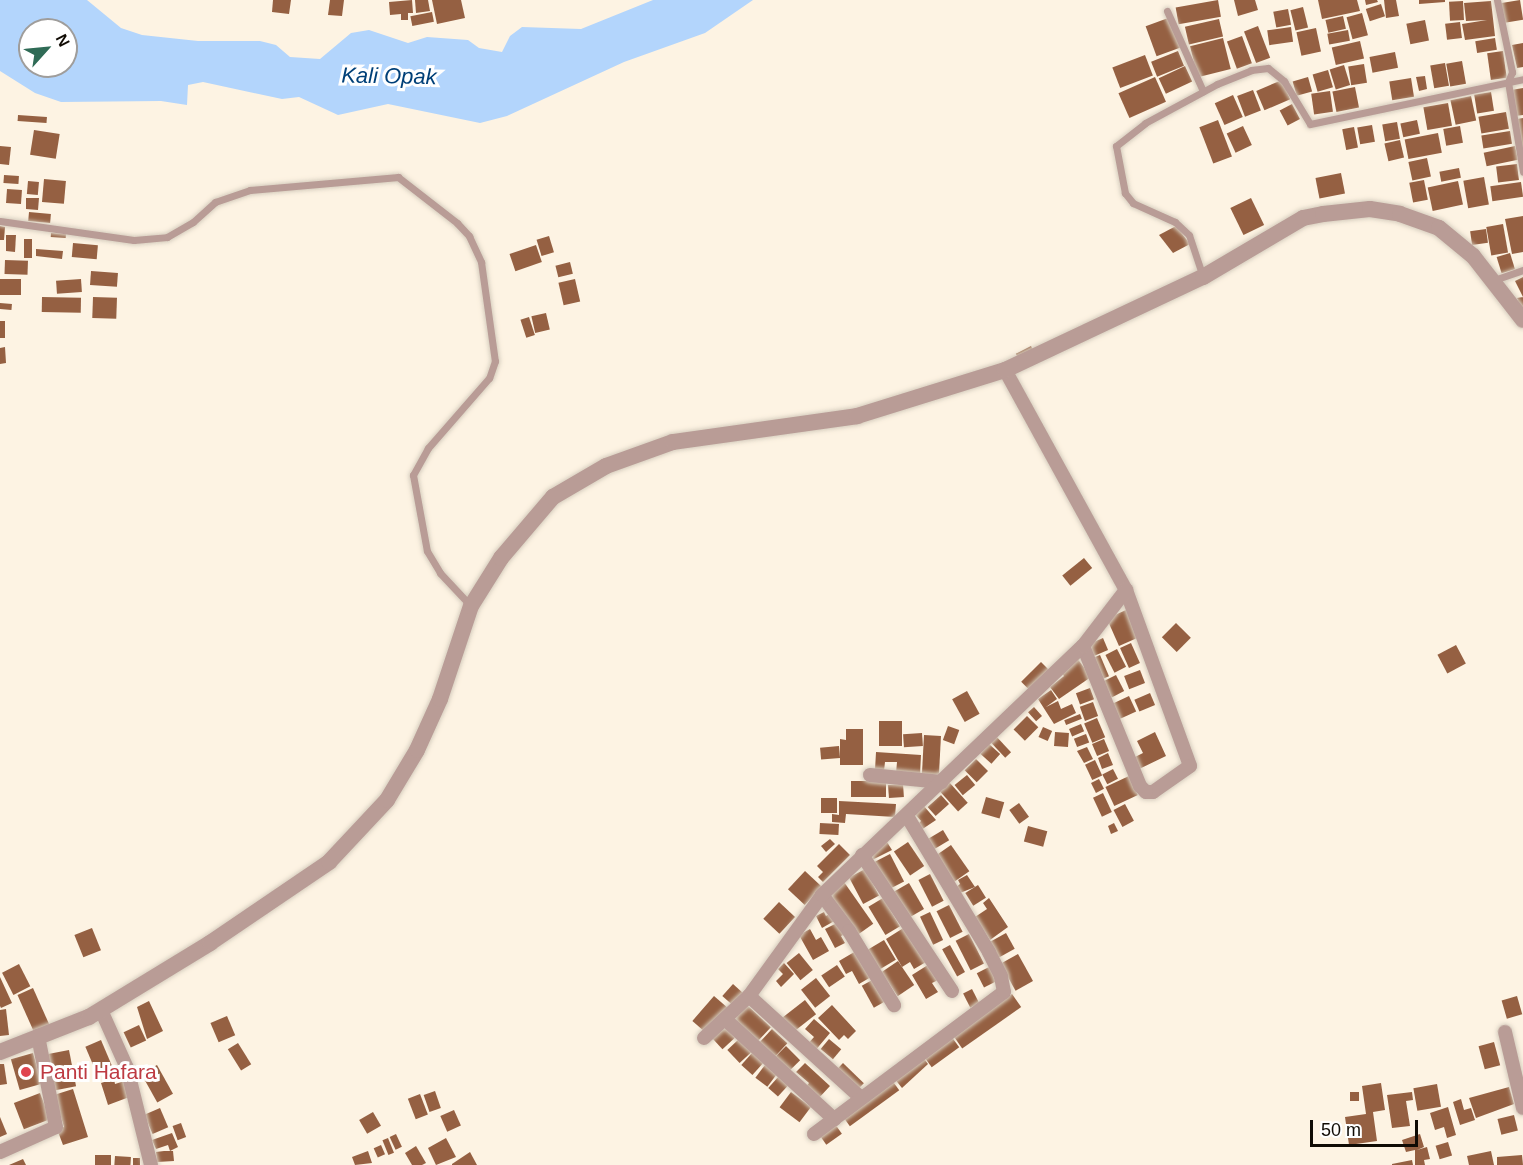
<!DOCTYPE html>
<style>
body{margin:0}
#map{position:relative;width:1523px;height:1165px;overflow:hidden;background:#fdf3e3;font-family:Arial,sans-serif}
div>[style]{position:absolute}
[style*='--x']{left:calc(var(--x)*1px);top:calc(var(--y)*1px);width:calc(var(--w)*1px);rotate:calc(var(--a)*1deg)}
.water>*{inset:0;background:#b3d5fc}
.building>*{inset:0;background:#956042;transform-origin:0 0}
.roads{filter:drop-shadow(0 0 2px #d7cebf) drop-shadow(0 0 2px #d7cebf)}
.service>*{height:7px;margin:-3.5px;padding:0 3.5px;transform-origin:3.5px;border-radius:3.5px;background:#b99c96}
.minor>*{height:14px;margin:-7px;padding:0 7px;transform-origin:7px;border-radius:7px;background:#b99c96}
.tertiary>*{height:16px;margin:-8px;padding:0 8px;transform-origin:8px;border-radius:8px;background:#b99c96}
.dots>*{width:16px;height:16px;translate:-50% -50%;box-sizing:border-box;border:3px solid #fff;border-radius:50%}
span{translate:-50% -50%;white-space:nowrap;text-align:center;line-height:1.15;-webkit-text-stroke:6px #fff;paint-order:stroke}
.health-label{font-size:21px;color:#be3a42}
.left{translate:0 -50%;text-align:left}
.water-label{font-size:22px;color:#004078;font-style:italic}
.north{position:absolute;left:18px;top:18px;width:60px;height:60px;box-sizing:border-box;background:#fff;border:2px solid #9f9d9b;border-radius:50%;rotate:63deg;font-size:16px;font-weight:700;line-height:24px;text-align:center;color:#100b04}
.north::after{content:'';display:block;margin:auto;width:21px;height:27px;background:#2f6b56;clip-path:polygon(50% 0,100% 100%,50% 72%,0 100%)}
.scale{position:absolute;left:1310px;top:1120px;width:108px;height:27px;box-sizing:border-box;border:3px solid #100b04;border-top:0;padding-left:8px;font-size:18px;line-height:21px;white-space:nowrap;color:#100b04;-webkit-text-stroke:4px #fff;paint-order:stroke}
</style>
<div id="map">
<div class="water">
<i style="clip-path:polygon(evenodd,0 0,87px 0,121px 28px,142px 35px,198px 41px,260px 41px,276px 45px,290px 57px,320px 59px,351px 33px,369px 30px,408px 43px,427px 37px,468px 40px,479px 48px,502px 52px,510px 36px,522px 27px,581px 29px,653px 0,753px 0,705px 33px,624px 62px,507px 116px,480px 123px,388px 104px,338px 115px,299px 97px,282px 99px,203px 82px,188px 85px,187px 105px,161px 101px,61px 102px,35px 93px,0 71px,0 0,30px 30px,66px 30px,66px 66px,30px 66px,30px 30px)"></i>
</div>
<div class="building">
<i style="clip-path:polygon(273px 0,291px 0,289px 14px,272px 12px)"></i>
<i style="clip-path:polygon(330px 0,344px 0,342px 16px,328px 15px)"></i>
<i style="clip-path:polygon(412px 0,413px 13px,408px 13px,408px 20px,401px 20px,401px 14px,390px 15px,389px 2px)"></i>
<i style="clip-path:polygon(415px 0,428px 0,430px 11px,416px 13px)"></i>
<i style="clip-path:polygon(432px 0,461px 0,465px 18px,437px 24px)"></i>
<i style="left:1218px;top:0;width:17px;height:43px;rotate:80deg"></i>
<i style="clip-path:polygon(1234px 0,1255px 0,1258px 10px,1238px 16px)"></i>
<i style="clip-path:polygon(1318px 0,1357px 0,1360px 11px,1322px 19px)"></i>
<i style="clip-path:polygon(1365px 0,1377px 0,1378px 2px,1366px 5px)"></i>
<i style="clip-path:polygon(1384px 0,1396px 0,1399px 16px,1386px 18px)"></i>
<i style="clip-path:polygon(1419px 0,1445px 0,1445px 2px,1419px 4px)"></i>
<i style="left:1520px;top:0;width:20px;height:20px;rotate:81deg"></i>
<i style="left:1463px;top:1px;width:19px;height:14px;rotate:87deg"></i>
<i style="clip-path:polygon(1491px 1px,1495px 36px,1465px 40px,1462px 24px,1487px 20px,1466px 21px,1464px 3px)"></i>
<i style="left:1381px;top:4px;width:13px;height:16px;rotate:72deg"></i>
<i style="left:1303px;top:7px;width:21px;height:13px;rotate:76deg"></i>
<i style="left:1288px;top:9px;width:16px;height:15px;rotate:79deg"></i>
<i style="left:432px;top:12px;width:10px;height:22px;rotate:79deg"></i>
<i style="left:1362px;top:13px;width:23px;height:16px;rotate:75deg"></i>
<i style="left:1343px;top:16px;width:13px;height:18px;rotate:77deg"></i>
<i style="left:1171px;top:17px;width:32px;height:27px;rotate:70deg"></i>
<i style="left:1219px;top:19px;width:18px;height:35px;rotate:77deg"></i>
<i style="left:1425px;top:20px;width:21px;height:19px;rotate:79deg"></i>
<i style="left:1460px;top:22px;width:16px;height:15px;rotate:83deg"></i>
<i style="left:1258px;top:26px;width:34px;height:15px;rotate:69deg"></i>
<i style="left:1291px;top:27px;width:15px;height:24px;rotate:82deg"></i>
<i style="left:1316px;top:28px;width:24px;height:20px;rotate:78deg"></i>
<i style="left:1348px;top:30px;width:11px;height:21px;rotate:80deg"></i>
<i style="left:1242px;top:36px;width:29px;height:16px;rotate:70deg"></i>
<i style="left:1223px;top:38px;width:32px;height:34px;rotate:76deg"></i>
<i style="left:1495px;top:38px;width:12px;height:20px;rotate:81deg"></i>
<i style="left:1360px;top:41px;width:18px;height:29px;rotate:77deg"></i>
<i style="clip-path:polygon(1523px 43px,1523px 67px,1517px 68px,1512px 45px)"></i>
<i style="left:1178px;top:51px;width:16px;height:29px;rotate:68deg"></i>
<i style="left:1503px;top:51px;width:27px;height:16px;rotate:82deg"></i>
<i style="left:1395px;top:52px;width:16px;height:26px;rotate:79deg"></i>
<i style="left:1145px;top:55px;width:22px;height:35px;rotate:69deg"></i>
<i style="left:1462px;top:61px;width:23px;height:16px;rotate:80deg"></i>
<i style="left:1445px;top:63px;width:23px;height:15px;rotate:80deg"></i>
<i style="left:1364px;top:64px;width:19px;height:16px;rotate:81deg"></i>
<i style="left:1344px;top:65px;width:21px;height:15px;rotate:73deg"></i>
<i style="left:1185px;top:66px;width:17px;height:29px;rotate:65deg"></i>
<i style="left:1328px;top:70px;width:18px;height:16px;rotate:74deg"></i>
<i style="clip-path:polygon(1425px 76px,1427px 89px,1419px 91px,1416px 77px)"></i>
<i style="left:1155px;top:77px;width:27px;height:40px;rotate:66deg"></i>
<i style="left:1308px;top:77px;width:15px;height:16px;rotate:74deg"></i>
<i style="left:1411px;top:78px;width:19px;height:22px;rotate:81deg"></i>
<i style="left:1282px;top:80px;width:21px;height:28px;rotate:67deg"></i>
<i style="left:1355px;top:87px;width:21px;height:23px;rotate:79deg"></i>
<i style="clip-path:polygon(1523px 88px,1523px 115px,1515px 116px,1511px 90px)"></i>
<i style="left:1253px;top:90px;width:22px;height:17px;rotate:69deg"></i>
<i style="left:1330px;top:91px;width:21px;height:19px;rotate:82deg"></i>
<i style="left:1491px;top:92px;width:19px;height:17px;rotate:81deg"></i>
<i style="left:1233px;top:95px;width:24px;height:20px;rotate:66deg"></i>
<i style="left:1471px;top:96px;width:25px;height:21px;rotate:78deg"></i>
<i style="left:1448px;top:103px;width:23px;height:25px;rotate:80deg"></i>
<i style="left:1292px;top:104px;width:17px;height:14px;rotate:62deg"></i>
<i style="left:1506px;top:112px;width:17px;height:28px;rotate:80deg"></i>
<i style="left:18px;top:115px;width:29px;height:6px;rotate:4deg"></i>
<i style="clip-path:polygon(1523px 118px,1523px 151px,1522px 151px,1517px 119px)"></i>
<i style="left:1218px;top:120px;width:39px;height:20px;rotate:69deg"></i>
<i style="left:1417px;top:120px;width:14px;height:17px;rotate:78deg"></i>
<i style="left:1397px;top:122px;width:17px;height:15px;rotate:80deg"></i>
<i style="left:1372px;top:125px;width:17px;height:15px;rotate:80deg"></i>
<i style="left:1243px;top:126px;width:21px;height:18px;rotate:65deg"></i>
<i style="left:1460px;top:126px;width:17px;height:17px;rotate:80deg"></i>
<i style="left:1354px;top:127px;width:21px;height:12px;rotate:79deg"></i>
<i style="left:34px;top:130px;width:26px;height:25px;rotate:9deg"></i>
<i style="left:1510px;top:131px;width:13px;height:29px;rotate:81deg"></i>
<i style="left:1438px;top:133px;width:20px;height:34px;rotate:79deg"></i>
<i style="left:1400px;top:140px;width:18px;height:16px;rotate:77deg"></i>
<i style="clip-path:polygon(0 146px,11px 147px,9px 165px,0 164px)"></i>
<i style="left:1515px;top:146px;width:14px;height:32px;rotate:78deg"></i>
<i style="left:1427px;top:158px;width:19px;height:19px;rotate:78deg"></i>
<i style="left:1517px;top:164px;width:16px;height:21px;rotate:83deg"></i>
<i style="left:1459px;top:168px;width:10px;height:20px;rotate:79deg"></i>
<i style="left:1341px;top:173px;width:21px;height:26px;rotate:79deg"></i>
<i style="left:4px;top:175px;width:15px;height:8px;rotate:4deg"></i>
<i style="left:1484px;top:177px;width:28px;height:21px;rotate:80deg"></i>
<i style="left:44px;top:179px;width:22px;height:23px;rotate:5deg"></i>
<i style="left:1424px;top:180px;width:20px;height:15px;rotate:79deg"></i>
<i style="left:28px;top:181px;width:11px;height:13px;rotate:5deg"></i>
<i style="left:1458px;top:181px;width:24px;height:31px;rotate:78deg"></i>
<i style="left:1521px;top:182px;width:15px;height:31px;rotate:82deg"></i>
<i style="left:7px;top:189px;width:15px;height:14px;rotate:4deg"></i>
<i style="clip-path:polygon(26px 198px,39px 198px,38px 210px,26px 209px)"></i>
<i style="left:1251px;top:198px;width:30px;height:23px;rotate:64deg"></i>
<i style="left:29px;top:212px;width:22px;height:9px;rotate:5deg"></i>
<i style="clip-path:polygon(1523px 216px,1523px 252px,1512px 254px,1505px 219px)"></i>
<i style="left:1503px;top:224px;width:29px;height:17px;rotate:80deg"></i>
<i style="clip-path:polygon(0 226px,5px 227px,4px 240px,0 240px)"></i>
<i style="clip-path:polygon(1176px 226px,1190px 244px,1173px 253px,1159px 235px)"></i>
<i style="left:1486px;top:229px;width:14px;height:16px;rotate:82deg"></i>
<i style="left:51px;top:233px;width:15px;height:4px;rotate:4deg"></i>
<i style="clip-path:polygon(6px 235px,16px 235px,15px 252px,6px 251px)"></i>
<i style="left:549px;top:236px;width:17px;height:13px;rotate:73deg"></i>
<i style="left:24px;top:239px;width:8px;height:19px"></i>
<i style="left:73px;top:243px;width:25px;height:14px;rotate:5deg"></i>
<i style="left:536px;top:245px;width:18px;height:28px;rotate:71deg"></i>
<i style="clip-path:polygon(36px 249px,63px 251px,62px 259px,36px 256px)"></i>
<i style="left:1510px;top:253px;width:17px;height:14px;rotate:73deg"></i>
<i style="left:5px;top:260px;width:23px;height:14px;rotate:2deg"></i>
<i style="left:570px;top:262px;width:12px;height:15px;rotate:76deg"></i>
<i style="left:91px;top:271px;width:27px;height:14px;rotate:4deg"></i>
<i style="clip-path:polygon(1523px 277px,1523px 314px,1517px 298px,1523px 297px,1515px 281px)"></i>
<i style="left:0;top:279px;width:21px;height:16px"></i>
<i style="left:81px;top:279px;width:13px;height:25px;rotate:86deg"></i>
<i style="left:575px;top:279px;width:23px;height:17px;rotate:77deg"></i>
<i style="left:42px;top:297px;width:39px;height:15px;rotate:1deg"></i>
<i style="left:93px;top:297px;width:24px;height:21px;rotate:2deg"></i>
<i style="left:0;top:303px;width:12px;height:6px;rotate:5deg"></i>
<i style="left:546px;top:313px;width:17px;height:15px;rotate:77deg"></i>
<i style="left:529px;top:317px;width:19px;height:9px;rotate:72deg"></i>
<i style="left:0;top:321px;width:5px;height:17px"></i>
<i style="left:1031px;top:346px;width:9px;height:17px;rotate:63deg"></i>
<i style="clip-path:polygon(5px 347px,6px 363px,0 364px,0 348px)"></i>
<i style="left:1084px;top:558px;width:13px;height:28px;rotate:51deg"></i>
<i style="left:1126px;top:610px;width:30px;height:21px;rotate:66deg"></i>
<i style="left:1176px;top:623px;width:21px;height:20px;rotate:45deg"></i>
<i style="left:1103px;top:638px;width:13px;height:18px;rotate:67deg"></i>
<i style="left:1131px;top:643px;width:22px;height:12px;rotate:66deg"></i>
<i style="left:1456px;top:645px;width:21px;height:21px;rotate:62deg"></i>
<i style="left:1117px;top:649px;width:20px;height:13px;rotate:63deg"></i>
<i style="left:1100px;top:655px;width:23px;height:11px;rotate:67deg"></i>
<i style="clip-path:polygon(1077px 658px,1091px 677px,1059px 699px,1050px 687px,1064px 676px,1060px 671px)"></i>
<i style="left:1041px;top:662px;width:11px;height:28px;rotate:45deg"></i>
<i style="left:1140px;top:670px;width:14px;height:17px;rotate:69deg"></i>
<i style="left:1116px;top:675px;width:18px;height:14px;rotate:63deg"></i>
<i style="left:1090px;top:688px;width:12px;height:15px;rotate:70deg"></i>
<i style="clip-path:polygon(1051px 690px,1057px 699px,1046px 707px,1058px 701px,1061px 709px,1072px 704px,1076px 713px,1054px 724px,1038px 699px)"></i>
<i style="left:967px;top:691px;width:26px;height:17px;rotate:61deg"></i>
<i style="left:1150px;top:693px;width:13px;height:17px;rotate:67deg"></i>
<i style="left:1129px;top:696px;width:17px;height:20px;rotate:65deg"></i>
<i style="left:1093px;top:702px;width:15px;height:14px;rotate:70deg"></i>
<i style="left:1034px;top:707px;width:12px;height:8px;rotate:48deg"></i>
<i style="left:1080px;top:714px;width:5px;height:17px;rotate:68deg"></i>
<i style="left:1027px;top:716px;width:16px;height:19px;rotate:45deg"></i>
<i style="left:1097px;top:718px;width:21px;height:14px;rotate:67deg"></i>
<i style="left:879px;top:721px;width:23px;height:25px"></i>
<i style="left:1081px;top:724px;width:8px;height:13px;rotate:67deg"></i>
<i style="left:948px;top:726px;width:12px;height:15px;rotate:20deg"></i>
<i style="left:1043px;top:727px;width:10px;height:11px;rotate:24deg"></i>
<i style="clip-path:polygon(846px 729px,863px 729px,863px 765px,840px 765px,840px 739px,846px 740px)"></i>
<i style="left:1055px;top:732px;width:14px;height:14px;rotate:4deg"></i>
<i style="clip-path:polygon(1155px 732px,1166px 756px,1135px 771px,1129px 760px,1143px 753px,1137px 741px)"></i>
<i style="left:922px;top:733px;width:13px;height:19px;rotate:86deg"></i>
<i style="left:994px;top:734px;width:25px;height:8px;rotate:47deg"></i>
<i style="left:1086px;top:734px;width:9px;height:13px;rotate:69deg"></i>
<i style="left:924px;top:735px;width:17px;height:39px;rotate:3deg"></i>
<i style="left:1104px;top:739px;width:13px;height:13px;rotate:67deg"></i>
<i style="left:989px;top:744px;width:15px;height:13px;rotate:42deg"></i>
<i style="left:839px;top:746px;width:12px;height:19px;rotate:85deg"></i>
<i style="clip-path:polygon(1087px 747px,1093px 759px,1084px 763px,1077px 751px)"></i>
<i style="clip-path:polygon(876px 752px,921px 755px,920px 775px,896px 773px,897px 762px,885px 762px,884px 771px,875px 770px)"></i>
<i style="clip-path:polygon(1108px 753px,1113px 765px,1102px 769px,1098px 758px)"></i>
<i style="left:976px;top:759px;width:17px;height:16px;rotate:45deg"></i>
<i style="left:1095px;top:760px;width:17px;height:11px;rotate:65deg"></i>
<i style="left:1113px;top:769px;width:11px;height:12px;rotate:63deg"></i>
<i style="left:967px;top:775px;width:13px;height:16px;rotate:51deg"></i>
<i style="left:1129px;top:776px;width:21px;height:26px;rotate:65deg"></i>
<i style="left:1099px;top:779px;width:11px;height:9px;rotate:63deg"></i>
<i style="left:886px;top:781px;width:16px;height:35px;rotate:90deg"></i>
<i style="left:949px;top:782px;width:28px;height:13px;rotate:48deg"></i>
<i style="left:903px;top:784px;width:13px;height:15px;rotate:86deg"></i>
<i style="left:1103px;top:793px;width:21px;height:11px;rotate:65deg"></i>
<i style="left:941px;top:795px;width:12px;height:18px;rotate:48deg"></i>
<i style="left:986px;top:797px;width:19px;height:17px;rotate:16deg"></i>
<i style="left:821px;top:798px;width:16px;height:15px"></i>
<i style="clip-path:polygon(839px 801px,896px 804px,895px 817px,846px 814px,845px 823px,832px 822px,832px 814px,839px 815px)"></i>
<i style="left:1019px;top:803px;width:17px;height:12px;rotate:54deg"></i>
<i style="left:1125px;top:804px;width:19px;height:13px;rotate:62deg"></i>
<i style="clip-path:polygon(923px 805px,936px 820px,921px 830px,917px 825px,921px 821px,914px 813px)"></i>
<i style="left:820px;top:823px;width:19px;height:11px;rotate:3deg"></i>
<i style="clip-path:polygon(1114px 823px,1118px 831px,1111px 834px,1108px 826px)"></i>
<i style="left:1028px;top:826px;width:20px;height:16px;rotate:15deg"></i>
<i style="left:943px;top:830px;width:12px;height:21px;rotate:59deg"></i>
<i style="clip-path:polygon(830px 839px,835px 844px,826px 852px,821px 846px)"></i>
<i style="clip-path:polygon(887px 842px,892px 850px,870px 861px,866px 854px)"></i>
<i style="left:908px;top:842px;width:29px;height:17px;rotate:56deg"></i>
<i style="clip-path:polygon(839px 844px,850px 855px,823px 882px,818px 877px,823px 872px,817px 866px)"></i>
<i style="left:951px;top:845px;width:32px;height:22px;rotate:55deg"></i>
<i style="left:890px;top:854px;width:31px;height:18px;rotate:63deg"></i>
<i style="left:865px;top:869px;width:30px;height:18px;rotate:62deg"></i>
<i style="left:805px;top:871px;width:23px;height:25px;rotate:43deg"></i>
<i style="left:930px;top:874px;width:30px;height:13px;rotate:63deg"></i>
<i style="clip-path:polygon(967px 875px,975px 887px,960px 893px,956px 887px,960px 884px,958px 880px)"></i>
<i style="left:844px;top:882px;width:51px;height:19px;rotate:55deg"></i>
<i style="left:909px;top:883px;width:30px;height:18px;rotate:60deg"></i>
<i style="left:978px;top:885px;width:15px;height:15px;rotate:58deg"></i>
<i style="left:883px;top:898px;width:33px;height:17px;rotate:59deg"></i>
<i style="clip-path:polygon(989px 898px,1008px 927px,990px 940px,975px 917px,987px 909px,983px 903px)"></i>
<i style="left:779px;top:902px;width:22px;height:23px;rotate:43deg"></i>
<i style="left:949px;top:905px;width:30px;height:14px;rotate:63deg"></i>
<i style="clip-path:polygon(824px 912px,826px 916px,832px 912px,836px 920px,822px 928px,816px 916px)"></i>
<i style="left:930px;top:912px;width:31px;height:11px;rotate:65deg"></i>
<i style="clip-path:polygon(841px 921px,847px 933px,841px 936px,845px 943px,835px 948px,825px 929px)"></i>
<i style="clip-path:polygon(905px 927px,926px 962px,914px 969px,910px 962px,902px 967px,886px 939px)"></i>
<i style="left:92px;top:928px;width:24px;height:19px;rotate:68deg"></i>
<i style="clip-path:polygon(810px 929px,816px 940px,821px 937px,829px 951px,813px 960px,799px 935px)"></i>
<i style="left:1006px;top:933px;width:18px;height:18px;rotate:61deg"></i>
<i style="left:969px;top:934px;width:33px;height:15px;rotate:63deg"></i>
<i style="left:884px;top:940px;width:23px;height:20px;rotate:59deg"></i>
<i style="left:950px;top:945px;width:31px;height:9px;rotate:61deg"></i>
<i style="clip-path:polygon(856px 951px,871px 977px,859px 984px,852px 971px,846px 974px,839px 961px)"></i>
<i style="left:799px;top:953px;width:22px;height:16px;rotate:51deg"></i>
<i style="left:1018px;top:954px;width:31px;height:20px;rotate:61deg"></i>
<i style="left:898px;top:961px;width:29px;height:20px;rotate:56deg"></i>
<i style="clip-path:polygon(784px 963px,794px 974px,781px 987px,776px 981px,783px 974px,778px 969px)"></i>
<i style="clip-path:polygon(931px 963px,940px 979px,932px 983px,938px 992px,926px 999px,912px 975px)"></i>
<i style="left:19px;top:964px;width:25px;height:19px;rotate:63deg"></i>
<i style="left:837px;top:965px;width:14px;height:19px;rotate:56deg"></i>
<i style="left:991px;top:966px;width:16px;height:16px;rotate:63deg"></i>
<i style="clip-path:polygon(0 977px,12px 1003px,1px 1008px,0 1006px)"></i>
<i style="left:816px;top:978px;width:23px;height:19px;rotate:52deg"></i>
<i style="left:874px;top:979px;width:25px;height:14px;rotate:61deg"></i>
<i style="left:733px;top:984px;width:13px;height:16px;rotate:42deg"></i>
<i style="left:33px;top:988px;width:42px;height:17px;rotate:66deg"></i>
<i style="left:972px;top:989px;width:16px;height:10px;rotate:63deg"></i>
<i style="left:1012px;top:994px;width:16px;height:72px;rotate:55deg"></i>
<i style="left:714px;top:996px;width:18px;height:33px;rotate:41deg"></i>
<i style="left:1517px;top:996px;width:19px;height:16px;rotate:74deg"></i>
<i style="left:805px;top:1000px;width:18px;height:32px;rotate:52deg"></i>
<i style="clip-path:polygon(149px 1001px,163px 1031px,147px 1039px,137px 1007px)"></i>
<i style="left:746px;top:1004px;width:34px;height:21px;rotate:43deg"></i>
<i style="clip-path:polygon(832px 1005px,856px 1031px,848px 1039px,844px 1035px,839px 1040px,818px 1018px)"></i>
<i style="clip-path:polygon(6px 1009px,9px 1035px,0 1036px,0 1010px)"></i>
<i style="left:227px;top:1016px;width:21px;height:18px;rotate:67deg"></i>
<i style="clip-path:polygon(814px 1019px,830px 1033px,814px 1052px,806px 1046px,814px 1037px,805px 1029px)"></i>
<i style="left:139px;top:1025px;width:17px;height:17px;rotate:65deg"></i>
<i style="left:724px;top:1026px;width:16px;height:17px;rotate:47deg"></i>
<i style="left:772px;top:1029px;width:21px;height:21px;rotate:43deg"></i>
<i style="left:951px;top:1036px;width:14px;height:34px;rotate:54deg"></i>
<i style="left:739px;top:1039px;width:18px;height:16px;rotate:47deg"></i>
<i style="left:829px;top:1039px;width:16px;height:13px;rotate:40deg"></i>
<i style="left:101px;top:1040px;width:28px;height:17px;rotate:67deg"></i>
<i style="left:1494px;top:1042px;width:24px;height:16px;rotate:75deg"></i>
<i style="left:238px;top:1043px;width:25px;height:12px;rotate:58deg"></i>
<i style="left:786px;top:1046px;width:20px;height:19px;rotate:45deg"></i>
<i style="left:69px;top:1050px;width:37px;height:25px;rotate:79deg"></i>
<i style="left:33px;top:1053px;width:32px;height:23px;rotate:74deg"></i>
<i style="left:752px;top:1053px;width:15px;height:16px;rotate:42deg"></i>
<i style="clip-path:polygon(922px 1056px,928px 1064px,902px 1088px,894px 1078px)"></i>
<i style="clip-path:polygon(805px 1063px,830px 1086px,817px 1100px,804px 1089px,809px 1083px,796px 1072px)"></i>
<i style="left:843px;top:1063px;width:29px;height:11px;rotate:44deg"></i>
<i style="clip-path:polygon(0 1064px,4px 1064px,7px 1084px,0 1085px)"></i>
<i style="left:157px;top:1065px;width:33px;height:18px;rotate:61deg"></i>
<i style="left:765px;top:1065px;width:15px;height:16px;rotate:37deg"></i>
<i style="left:779px;top:1076px;width:13px;height:16px;rotate:42deg"></i>
<i style="clip-path:polygon(114px 1079px,115px 1084px,128px 1080px,132px 1096px,108px 1105px,101px 1083px)"></i>
<i style="left:891px;top:1079px;width:14px;height:61px;rotate:54deg"></i>
<i style="clip-path:polygon(1381px 1083px,1385px 1110px,1373px 1112px,1377px 1141px,1349px 1145px,1345px 1117px,1366px 1114px,1362px 1086px)"></i>
<i style="left:1437px;top:1084px;width:23px;height:24px;rotate:80deg"></i>
<i style="clip-path:polygon(1509px 1087px,1514px 1104px,1476px 1118px,1469px 1098px)"></i>
<i style="clip-path:polygon(73px 1089px,88px 1137px,63px 1145px,57px 1129px,64px 1127px,54px 1095px)"></i>
<i style="left:435px;top:1091px;width:18px;height:12px;rotate:71deg"></i>
<i style="left:791px;top:1092px;width:25px;height:19px;rotate:37deg"></i>
<i style="left:1350px;top:1092px;width:9px;height:9px"></i>
<i style="clip-path:polygon(1412px 1092px,1413px 1100px,1406px 1101px,1410px 1126px,1392px 1128px,1387px 1095px)"></i>
<i style="left:40px;top:1093px;width:28px;height:28px;rotate:69deg"></i>
<i style="left:420px;top:1094px;width:22px;height:13px;rotate:69deg"></i>
<i style="clip-path:polygon(1461px 1099px,1464px 1110px,1471px 1108px,1475px 1120px,1460px 1125px,1453px 1102px)"></i>
<i style="clip-path:polygon(1448px 1107px,1456px 1135px,1447px 1138px,1444px 1127px,1435px 1130px,1430px 1113px)"></i>
<i style="left:160px;top:1108px;width:21px;height:17px;rotate:67deg"></i>
<i style="left:454px;top:1110px;width:17px;height:15px;rotate:66deg"></i>
<i style="left:373px;top:1112px;width:16px;height:16px;rotate:60deg"></i>
<i style="left:1514px;top:1115px;width:16px;height:17px;rotate:76deg"></i>
<i style="clip-path:polygon(0 1117px,7px 1134px,0 1137px)"></i>
<i style="left:181px;top:1123px;width:15px;height:9px;rotate:70deg"></i>
<i style="left:835px;top:1124px;width:12px;height:19px;rotate:55deg"></i>
<i style="clip-path:polygon(172px 1133px,178px 1147px,170px 1151px,168px 1145px,156px 1149px,152px 1140px)"></i>
<i style="left:396px;top:1134px;width:14px;height:7px;rotate:65deg"></i>
<i style="clip-path:polygon(1420px 1134px,1424px 1147px,1417px 1150px,1427px 1147px,1430px 1159px,1424px 1160px,1425px 1165px,1415px 1165px,1415px 1150px,1406px 1152px,1402px 1140px)"></i>
<i style="left:388px;top:1138px;width:16px;height:6px;rotate:68deg"></i>
<i style="clip-path:polygon(446px 1138px,456px 1157px,436px 1165px,428px 1148px)"></i>
<i style="left:1448px;top:1142px;width:14px;height:13px;rotate:73deg"></i>
<i style="left:381px;top:1145px;width:10px;height:8px;rotate:66deg"></i>
<i style="clip-path:polygon(416px 1146px,426px 1163px,422px 1165px,412px 1165px,405px 1153px)"></i>
<i style="clip-path:polygon(164px 1151px,173px 1151px,174px 1161px,157px 1162px,156px 1152px)"></i>
<i style="clip-path:polygon(368px 1151px,372px 1163px,355px 1165px,352px 1157px)"></i>
<i style="clip-path:polygon(1491px 1151px,1494px 1165px,1469px 1165px,1467px 1156px)"></i>
<i style="clip-path:polygon(470px 1152px,477px 1165px,452px 1165px,452px 1164px)"></i>
<i style="left:95px;top:1155px;width:16px;height:10px"></i>
<i style="clip-path:polygon(1522px 1155px,1523px 1165px,1497px 1165px,1497px 1157px)"></i>
<i style="left:115px;top:1156px;width:16px;height:9px;rotate:4deg"></i>
<i style="left:133px;top:1158px;width:7px;height:7px"></i>
<i style="clip-path:polygon(23px 1159px,26px 1165px,9px 1165px)"></i>
<i style="clip-path:polygon(1412px 1160px,1413px 1165px,1392px 1165px,1392px 1164px)"></i>
</div>
<div class="roads">
<div class="service">
<i style="--x:1497;--y:0;--w:74;--a:78.2"></i>
<i style="--x:1512;--y:72;--w:11;--a:112"></i>
<i style="--x:1508;--y:82;--w:91;--a:80.5"></i>
<i style="--x:1167;--y:11;--w:88;--a:65.8"></i>
<i style="--x:0;--y:221;--w:135;--a:8.1"></i>
<i style="--x:134;--y:240;--w:33;--a:-5"></i>
<i style="--x:167;--y:237;--w:30;--a:-30"></i>
<i style="--x:193;--y:222;--w:30;--a:-42"></i>
<i style="--x:215;--y:202;--w:37;--a:-19"></i>
<i style="--x:250;--y:190;--w:149;--a:-5"></i>
<i style="--x:398;--y:177;--w:75;--a:37.9"></i>
<i style="--x:457;--y:223;--w:18;--a:47"></i>
<i style="--x:469;--y:236;--w:29;--a:65"></i>
<i style="--x:481;--y:262;--w:100;--a:82"></i>
<i style="--x:495;--y:361;--w:18;--a:109"></i>
<i style="--x:489;--y:378;--w:93;--a:131.1"></i>
<i style="--x:428;--y:448;--w:31;--a:119"></i>
<i style="--x:413;--y:475;--w:77;--a:79.6"></i>
<i style="--x:427;--y:551;--w:26;--a:59"></i>
<i style="--x:440;--y:573;--w:44;--a:46.8"></i>
<i style="--x:1203;--y:277;--w:44;--a:-108.4"></i>
<i style="--x:1189;--y:235;--w:19;--a:-137"></i>
<i style="--x:1175;--y:222;--w:46;--a:-155.7"></i>
<i style="--x:1133;--y:203;--w:13;--a:-129"></i>
<i style="--x:1125;--y:193;--w:48;--a:-100.8"></i>
<i style="--x:1116;--y:146;--w:37;--a:-38"></i>
<i style="--x:1145;--y:123;--w:82;--a:-28.4"></i>
<i style="--x:1217;--y:84;--w:37;--a:-22"></i>
<i style="--x:1251;--y:70;--w:17;--a:-7"></i>
<i style="--x:1268;--y:68;--w:21;--a:39"></i>
<i style="--x:1284;--y:81;--w:50;--a:58.8"></i>
<i style="--x:1310;--y:124;--w:218;--a:-11.9"></i>
<i style="--x:1494;--y:280;--w:31;--a:-19"></i>
</div>
<div class="minor">
<i style="--x:1005;--y:370;--w:251;--a:61.2"></i>
<i style="--x:1126;--y:590;--w:187;--a:70"></i>
<i style="--x:1190;--y:766;--w:45;--a:144.9"></i>
<i style="--x:1153;--y:792;--w:7;--a:180"></i>
<i style="--x:1146;--y:792;--w:8;--a:-135"></i>
<i style="--x:1140;--y:786;--w:151;--a:-112.2"></i>
<i style="--x:870;--y:775;--w:72;--a:5.6"></i>
<i style="--x:862;--y:855;--w:163;--a:56.5"></i>
<i style="--x:822;--y:895;--w:45;--a:53.1"></i>
<i style="--x:849;--y:931;--w:87;--a:58.7"></i>
<i style="--x:749;--y:996;--w:151;--a:42.3"></i>
<i style="--x:101;--y:1010;--w:64;--a:65.9"></i>
<i style="--x:127;--y:1068;--w:100;--a:76.1"></i>
<i style="--x:726;--y:1020;--w:147;--a:42.5"></i>
<i style="--x:1505;--y:1032;--w:78;--a:76.7"></i>
<i style="--x:704;--y:1038;--w:62;--a:-43"></i>
<i style="--x:749;--y:996;--w:125;--a:-54.1"></i>
<i style="--x:822;--y:895;--w:361;--a:-43.7"></i>
<i style="--x:1083;--y:646;--w:71;--a:-52.5"></i>
<i style="--x:814;--y:1134;--w:237;--a:-36.8"></i>
<i style="--x:1004;--y:992;--w:16;--a:-101"></i>
<i style="--x:1001;--y:976;--w:27;--a:-117"></i>
<i style="--x:989;--y:952;--w:159;--a:-121.1"></i>
<i style="--x:0;--y:1152;--w:61;--a:-24.1"></i>
<i style="--x:56;--y:1127;--w:93;--a:-101.2"></i>
</div>
<div class="tertiary">
<i style="--x:0;--y:1052;--w:96;--a:-21.5"></i>
<i style="--x:89;--y:1017;--w:142;--a:-31.4"></i>
<i style="--x:210;--y:943;--w:144;--a:-34.2"></i>
<i style="--x:329;--y:862;--w:85;--a:-46.9"></i>
<i style="--x:387;--y:800;--w:58;--a:-59"></i>
<i style="--x:417;--y:750;--w:56;--a:-65.7"></i>
<i style="--x:440;--y:699;--w:98;--a:-71.6"></i>
<i style="--x:471;--y:606;--w:57;--a:-58"></i>
<i style="--x:501;--y:558;--w:80;--a:-49.6"></i>
<i style="--x:553;--y:497;--w:61;--a:-30.3"></i>
<i style="--x:606;--y:466;--w:71;--a:-19.7"></i>
<i style="--x:673;--y:442;--w:186;--a:-8"></i>
<i style="--x:857;--y:416;--w:155;--a:-17.3"></i>
<i style="--x:1005;--y:370;--w:219;--a:-25.2"></i>
<i style="--x:1203;--y:277;--w:116;--a:-30.5"></i>
<i style="--x:1303;--y:218;--w:20;--a:-11"></i>
<i style="--x:1323;--y:214;--w:47;--a:-6.1"></i>
<i style="--x:1370;--y:209;--w:30;--a:9"></i>
<i style="--x:1400;--y:214;--w:41;--a:19.7"></i>
<i style="--x:1439;--y:228;--w:44;--a:39.5"></i>
<i style="--x:1473;--y:256;--w:81;--a:52"></i>
</div>
</div>
<div class="dots">
<i style="left:26px;top:1072px;background:#e0444e"></i>
</div>
<div class="health-label">
<span class="left" style="left:40px;top:1072px">Panti Hafara</span>
</div>
<div class="water-label">
<span style="left:389px;top:76px;rotate:1deg">Kali Opak</span>
</div>
<div class="north">N</div>
<div class="scale">50 m</div>
</div>
